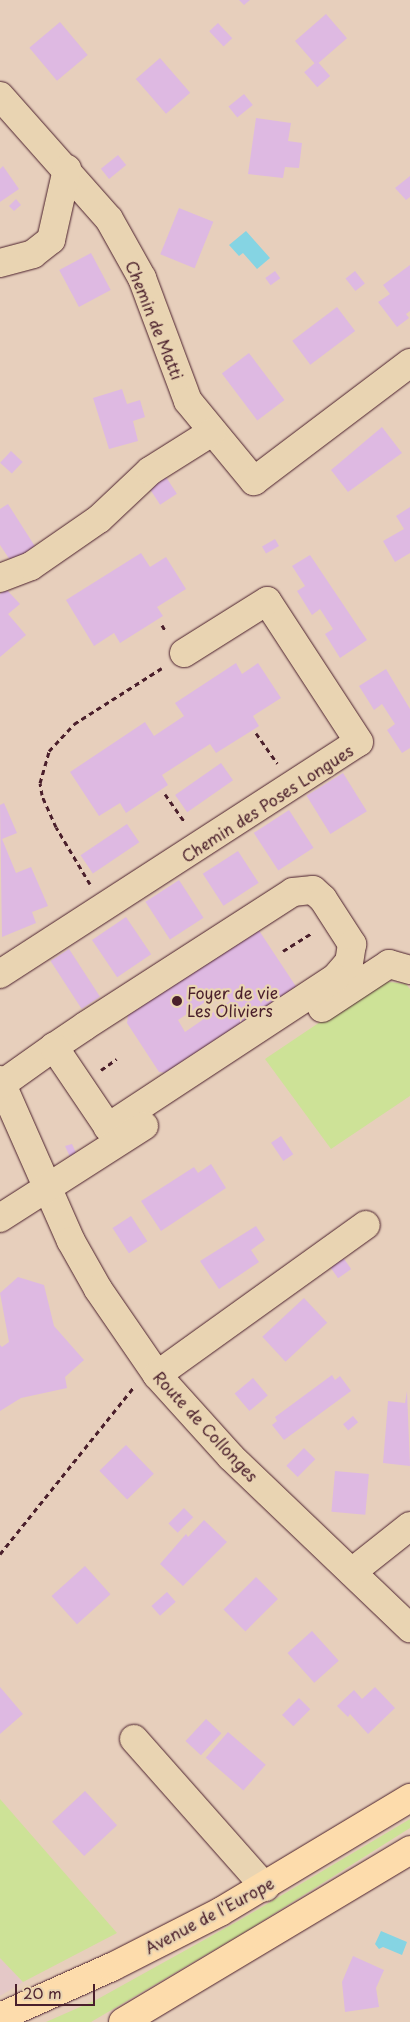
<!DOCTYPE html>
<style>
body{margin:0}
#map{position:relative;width:410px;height:2022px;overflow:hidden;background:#e7cfbc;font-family:"Playpen Sans",sans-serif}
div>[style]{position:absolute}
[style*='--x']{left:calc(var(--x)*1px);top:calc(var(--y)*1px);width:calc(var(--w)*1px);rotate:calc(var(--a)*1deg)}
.built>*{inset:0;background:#e4c8c7}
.green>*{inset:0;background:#cde297}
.water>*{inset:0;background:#85d4e3}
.building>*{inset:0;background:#deb9e2;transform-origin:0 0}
.path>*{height:3px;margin-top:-1.5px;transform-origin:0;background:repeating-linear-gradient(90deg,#4a1f2b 0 5px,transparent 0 9px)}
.roads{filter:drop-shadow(0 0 1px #4a1f2b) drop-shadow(0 0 1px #4a1f2b)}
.minor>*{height:28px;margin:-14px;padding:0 14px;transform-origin:14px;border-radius:14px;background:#e9d4b2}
.major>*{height:28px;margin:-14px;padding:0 14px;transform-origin:14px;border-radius:14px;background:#fddcac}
.dots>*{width:14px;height:14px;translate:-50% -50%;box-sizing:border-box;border:2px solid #e9d4b2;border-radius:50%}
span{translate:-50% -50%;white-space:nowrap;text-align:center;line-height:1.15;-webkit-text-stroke:4.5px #e9d4b2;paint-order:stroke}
.street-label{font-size:16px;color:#4a1f2b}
.poi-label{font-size:16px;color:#4a1f2b}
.left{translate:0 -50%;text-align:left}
.scale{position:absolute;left:15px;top:1984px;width:80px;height:22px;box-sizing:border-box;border:2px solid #4a1f2b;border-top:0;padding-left:6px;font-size:15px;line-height:18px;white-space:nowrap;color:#4a1f2b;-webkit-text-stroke:4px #e9d4b2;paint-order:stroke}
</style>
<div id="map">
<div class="built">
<i style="clip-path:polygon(0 1958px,23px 1982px,0 1996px)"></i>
</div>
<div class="green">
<i style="clip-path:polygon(381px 981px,406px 984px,410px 989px,410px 1096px,331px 1149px,265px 1059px)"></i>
<i style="clip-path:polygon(0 1799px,117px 1933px,23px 1982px,0 1958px)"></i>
<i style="clip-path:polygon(410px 1819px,410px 1828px,248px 1930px,91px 2022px,46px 2022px,96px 2000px,240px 1920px)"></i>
</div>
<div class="water">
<i style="clip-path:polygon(246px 231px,270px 258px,257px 269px,243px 253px,239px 256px,229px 245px)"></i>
<i style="clip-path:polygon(381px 1931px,407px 1942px,402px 1955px,383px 1947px,379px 1949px,375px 1944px)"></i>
</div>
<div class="building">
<i style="clip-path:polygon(239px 0,250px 0,244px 5px)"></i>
<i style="left:326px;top:14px;width:32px;height:41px;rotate:49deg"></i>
<i style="left:60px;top:22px;width:43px;height:40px;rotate:50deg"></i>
<i style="left:218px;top:23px;width:21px;height:12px;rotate:47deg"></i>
<i style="left:160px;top:58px;width:46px;height:32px;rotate:49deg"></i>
<i style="left:317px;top:61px;width:20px;height:17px;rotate:49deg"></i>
<i style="left:244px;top:94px;width:14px;height:20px;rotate:51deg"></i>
<i style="clip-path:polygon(256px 118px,291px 123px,288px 141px,302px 143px,299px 168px,285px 167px,283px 178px,248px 174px)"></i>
<i style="left:118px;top:155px;width:13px;height:22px;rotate:51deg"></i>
<i style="clip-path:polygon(3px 166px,19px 189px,0 202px,0 169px)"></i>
<i style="clip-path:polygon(410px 176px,410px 197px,406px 200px,395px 188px)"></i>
<i style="clip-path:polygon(16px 199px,21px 205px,14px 211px,9px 206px)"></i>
<i style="left:179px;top:208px;width:37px;height:50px;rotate:22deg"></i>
<i style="left:91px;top:253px;width:42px;height:36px;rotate:62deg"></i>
<i style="clip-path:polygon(410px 265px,410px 311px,406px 314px,409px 318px,397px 327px,378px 302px,390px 294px,383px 285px)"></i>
<i style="left:275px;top:271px;width:9px;height:12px;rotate:54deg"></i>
<i style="left:355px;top:271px;width:16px;height:12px;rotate:52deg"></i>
<i style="left:337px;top:307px;width:30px;height:56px;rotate:53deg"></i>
<i style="left:249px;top:353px;width:59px;height:34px;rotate:53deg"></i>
<i style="clip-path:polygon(122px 389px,127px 404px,140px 400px,145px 417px,133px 421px,138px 441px,109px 449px,93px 398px)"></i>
<i style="clip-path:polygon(382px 427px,402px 453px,348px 492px,331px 470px)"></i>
<i style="left:11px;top:451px;width:16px;height:16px;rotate:43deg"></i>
<i style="left:166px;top:477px;width:20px;height:20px;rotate:57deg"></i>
<i style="clip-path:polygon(8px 504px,36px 548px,12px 563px,0 545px,0 509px)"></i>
<i style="clip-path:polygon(410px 507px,410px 553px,395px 562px,383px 541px,404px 529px,396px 516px)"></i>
<i style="left:275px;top:539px;width:8px;height:15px;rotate:60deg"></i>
<i style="clip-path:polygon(141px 553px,150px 567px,166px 557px,186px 589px,157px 607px,163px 616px,120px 643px,114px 633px,94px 646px,66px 600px)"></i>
<i style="clip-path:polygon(310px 555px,367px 640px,340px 658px,325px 634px,333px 629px,320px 609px,312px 615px,297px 591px,305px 586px,292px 566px)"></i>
<i style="clip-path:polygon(6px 589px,20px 604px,8px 614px,26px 635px,0 657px,0 594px)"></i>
<i style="clip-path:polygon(236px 663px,242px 674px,258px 663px,281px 698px,253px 716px,259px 726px,216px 753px,210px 744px,162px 775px,168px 785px,126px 813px,120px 803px,99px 816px,70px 772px,145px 722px,154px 736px,184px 716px,175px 703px)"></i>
<i style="clip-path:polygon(386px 669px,410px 709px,410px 748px,402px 753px,387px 730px,395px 724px,382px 704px,374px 710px,359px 686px)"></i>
<i style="left:221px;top:763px;width:21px;height:56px;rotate:55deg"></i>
<i style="left:343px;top:773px;width:45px;height:43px;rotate:58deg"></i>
<i style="clip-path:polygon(4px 803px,17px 833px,2px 839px,16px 873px,31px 867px,48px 906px,32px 912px,36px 923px,2px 937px,0 805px)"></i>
<i style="left:289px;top:810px;width:45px;height:42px;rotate:57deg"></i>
<i style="left:127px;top:824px;width:22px;height:56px;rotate:56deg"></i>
<i style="left:238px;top:851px;width:38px;height:42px;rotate:57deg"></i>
<i style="left:179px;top:880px;width:45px;height:40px;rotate:57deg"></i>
<i style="left:126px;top:917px;width:45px;height:41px;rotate:56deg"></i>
<i style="clip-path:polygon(evenodd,258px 929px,297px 988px,168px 1073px,159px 1072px,127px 1023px,128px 1015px,258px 929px,223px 990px,230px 1001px,185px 1032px,178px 1020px,223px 990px)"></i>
<i style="left:69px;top:949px;width:57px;height:22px;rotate:57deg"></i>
<i style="left:281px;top:1136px;width:22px;height:12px;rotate:56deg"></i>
<i style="clip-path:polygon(72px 1144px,78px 1157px,71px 1159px,65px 1146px)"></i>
<i style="clip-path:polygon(211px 1164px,226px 1188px,161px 1231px,141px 1201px,194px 1167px,198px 1173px)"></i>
<i style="left:131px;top:1216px;width:30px;height:22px;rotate:57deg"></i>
<i style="clip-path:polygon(256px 1226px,265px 1240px,251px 1250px,259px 1262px,219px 1289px,200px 1261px)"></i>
<i style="left:342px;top:1256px;width:16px;height:16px;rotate:55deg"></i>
<i style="clip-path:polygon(18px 1277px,44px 1285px,54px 1326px,84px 1360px,65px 1377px,67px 1388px,21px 1398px,0 1411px,0 1345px,2px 1347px,9px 1342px,0 1293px)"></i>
<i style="left:304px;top:1298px;width:34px;height:57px;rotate:47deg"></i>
<i style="clip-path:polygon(332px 1375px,335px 1380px,340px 1376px,351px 1391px,284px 1440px,272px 1425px,277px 1421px,275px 1417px)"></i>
<i style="left:253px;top:1378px;width:23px;height:24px;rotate:50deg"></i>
<i style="clip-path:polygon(407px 1391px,410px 1466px,383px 1463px,388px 1401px,405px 1403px)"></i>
<i style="left:353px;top:1416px;width:8px;height:13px;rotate:50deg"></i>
<i style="left:126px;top:1445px;width:40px;height:37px;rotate:46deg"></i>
<i style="left:304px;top:1448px;width:16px;height:25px;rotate:45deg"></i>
<i style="left:335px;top:1471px;width:34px;height:41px;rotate:5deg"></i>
<i style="left:184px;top:1508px;width:13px;height:22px;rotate:45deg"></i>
<i style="clip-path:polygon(204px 1520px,227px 1542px,183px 1586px,160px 1564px,186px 1534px,188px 1537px)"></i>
<i style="left:85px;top:1566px;width:38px;height:45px;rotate:48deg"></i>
<i style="left:256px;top:1577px;width:31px;height:46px;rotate:45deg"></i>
<i style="left:167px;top:1592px;width:13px;height:21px;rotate:48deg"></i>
<i style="left:312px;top:1631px;width:40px;height:33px;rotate:48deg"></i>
<i style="clip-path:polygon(0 1687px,23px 1714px,0 1734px)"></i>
<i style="clip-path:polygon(375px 1687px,395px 1708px,368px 1734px,350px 1714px,348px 1717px,337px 1706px,354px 1690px,362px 1699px)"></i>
<i style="left:299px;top:1698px;width:16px;height:24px;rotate:45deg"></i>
<i style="left:206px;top:1719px;width:21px;height:30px;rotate:43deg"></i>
<i style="left:228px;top:1732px;width:50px;height:34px;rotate:41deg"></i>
<i style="left:85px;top:1791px;width:47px;height:45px;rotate:47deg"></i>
<i style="clip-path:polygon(353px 1956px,384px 1970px,376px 1988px,379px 2007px,345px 2012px,342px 1982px)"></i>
</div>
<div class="path">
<i style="--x:162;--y:625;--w:8;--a:60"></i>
<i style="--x:256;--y:733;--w:37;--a:55"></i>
<i style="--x:165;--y:794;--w:35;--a:55"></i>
<i style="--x:90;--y:884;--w:66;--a:-120.8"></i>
<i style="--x:56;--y:827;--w:35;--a:-114"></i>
<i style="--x:42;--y:795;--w:12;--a:-99"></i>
<i style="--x:40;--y:783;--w:33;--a:-74"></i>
<i style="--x:49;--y:751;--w:37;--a:-47"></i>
<i style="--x:74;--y:724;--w:104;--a:-32.5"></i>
<i style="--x:283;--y:951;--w:34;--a:-32"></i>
<i style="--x:101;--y:1070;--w:19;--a:-35"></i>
<i style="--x:0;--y:1554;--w:214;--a:-51.3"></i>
</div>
<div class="roads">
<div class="minor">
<i style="--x:0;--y:96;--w:164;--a:48.5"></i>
<i style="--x:109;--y:219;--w:68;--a:60.8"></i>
<i style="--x:142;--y:278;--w:131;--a:69.5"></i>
<i style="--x:188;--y:401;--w:104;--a:50.5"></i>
<i style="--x:254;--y:481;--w:196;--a:-37.1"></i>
<i style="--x:0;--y:263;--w:34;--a:-15"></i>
<i style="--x:33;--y:254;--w:23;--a:-38"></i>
<i style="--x:51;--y:240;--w:73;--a:-77.3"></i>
<i style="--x:0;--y:578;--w:33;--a:-21"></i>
<i style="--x:31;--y:566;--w:83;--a:-34.7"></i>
<i style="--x:99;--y:519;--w:70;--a:-43.3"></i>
<i style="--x:150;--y:471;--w:73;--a:-32.2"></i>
<i style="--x:0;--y:974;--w:427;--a:-32.9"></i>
<i style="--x:359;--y:742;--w:168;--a:-123.1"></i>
<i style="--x:267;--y:601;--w:98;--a:147.9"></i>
<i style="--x:322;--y:1008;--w:80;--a:-33.3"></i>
<i style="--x:389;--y:964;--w:22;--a:16"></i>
<i style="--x:0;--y:1080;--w:176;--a:66.2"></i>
<i style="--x:71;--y:1241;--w:55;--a:60.6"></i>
<i style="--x:98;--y:1289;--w:104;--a:55.5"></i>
<i style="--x:157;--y:1375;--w:110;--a:47.9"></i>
<i style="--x:231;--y:1457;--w:248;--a:43.7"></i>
<i style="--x:2;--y:1084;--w:64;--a:-35.4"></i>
<i style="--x:54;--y:1047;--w:37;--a:-34"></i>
<i style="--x:85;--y:1026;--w:247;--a:-32.8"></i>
<i style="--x:293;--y:892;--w:20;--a:-6"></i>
<i style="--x:313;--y:890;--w:13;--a:42"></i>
<i style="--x:323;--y:899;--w:54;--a:57.2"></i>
<i style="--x:352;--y:944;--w:18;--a:99"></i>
<i style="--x:349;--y:962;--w:21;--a:131"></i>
<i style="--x:335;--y:978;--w:272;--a:146.7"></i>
<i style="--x:108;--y:1127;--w:97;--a:-124"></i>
<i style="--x:0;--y:1218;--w:171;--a:-32.6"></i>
<i style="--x:157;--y:1375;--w:257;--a:-35.7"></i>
<i style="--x:352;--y:1572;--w:74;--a:-38.4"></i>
<i style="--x:134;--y:1739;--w:198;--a:48.5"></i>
</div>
<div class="major">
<i style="--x:0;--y:2017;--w:123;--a:-24.1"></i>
<i style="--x:112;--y:1967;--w:121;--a:-27"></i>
<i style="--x:220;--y:1912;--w:222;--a:-31"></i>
<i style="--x:123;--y:2022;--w:335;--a:-30.9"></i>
</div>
</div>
<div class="dots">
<i style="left:177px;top:1001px;background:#4a1f2b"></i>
</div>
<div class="street-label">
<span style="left:155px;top:320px;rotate:68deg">Chemin de Matti</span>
<span style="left:267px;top:803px;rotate:-33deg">Chemin des Poses Longues</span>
<span style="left:206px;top:1426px;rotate:47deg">Route de Collonges</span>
<span style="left:209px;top:1915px;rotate:-28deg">Avenue de l'Europe</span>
</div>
<div class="poi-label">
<span class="left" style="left:187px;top:1001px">Foyer de vie<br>Les Oliviers</span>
</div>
<div class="scale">20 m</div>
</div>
